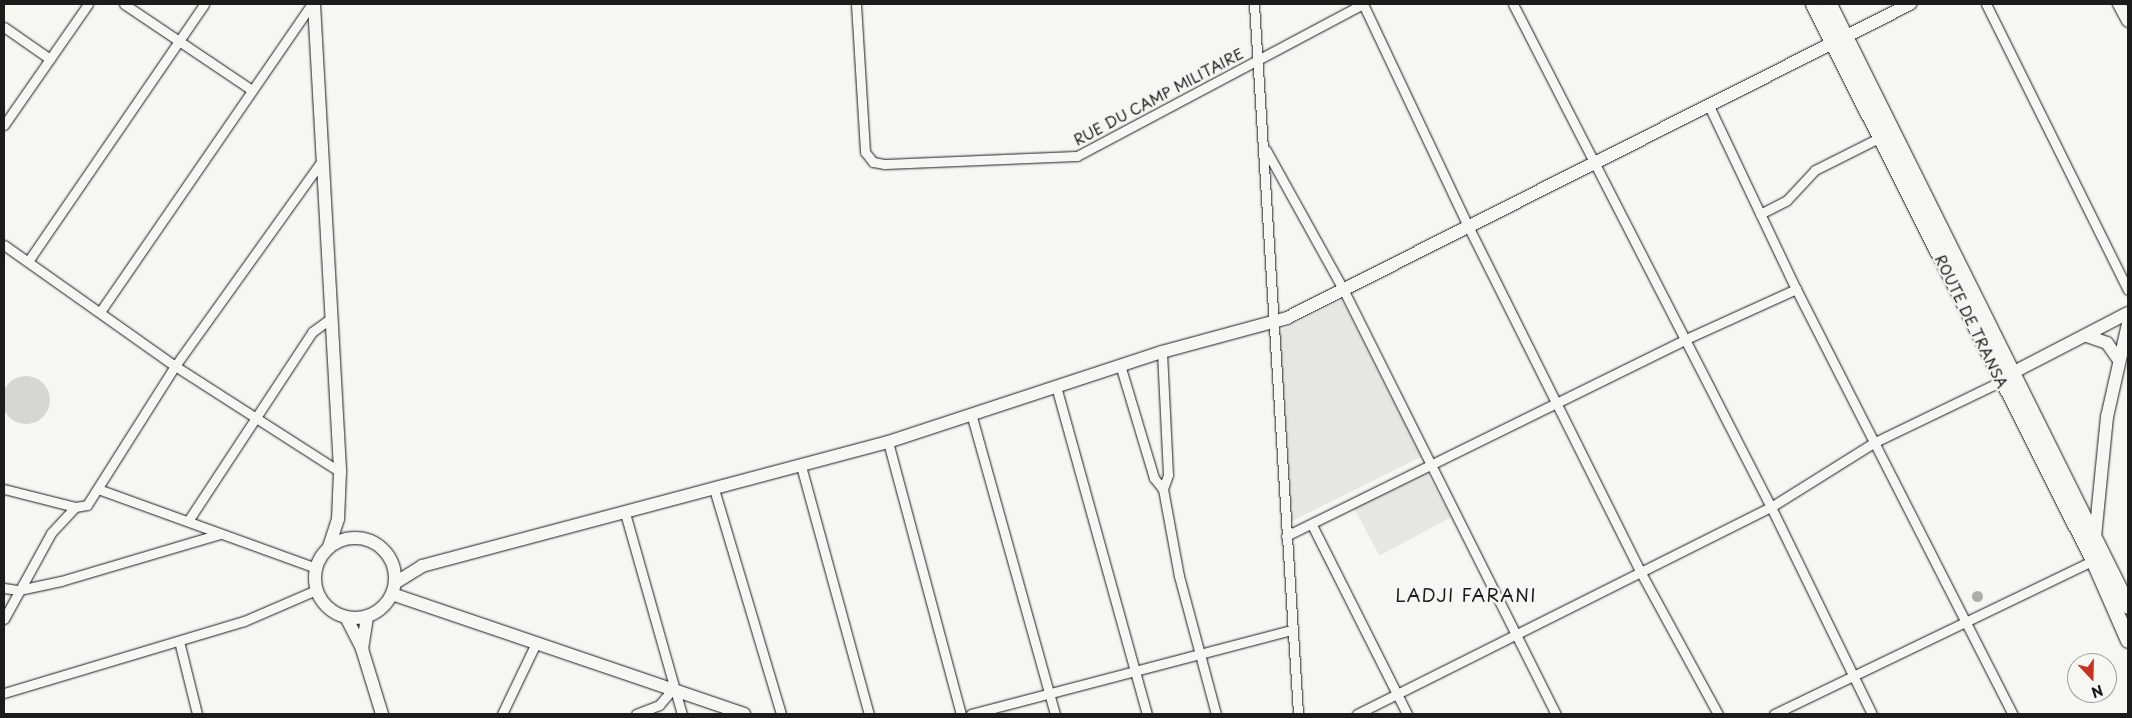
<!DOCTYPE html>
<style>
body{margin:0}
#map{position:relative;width:2132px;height:718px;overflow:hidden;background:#f6f6f2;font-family:"Playpen Sans",sans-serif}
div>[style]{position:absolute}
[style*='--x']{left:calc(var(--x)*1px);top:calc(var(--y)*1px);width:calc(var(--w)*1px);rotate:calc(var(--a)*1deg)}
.built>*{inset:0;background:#e6e6e2;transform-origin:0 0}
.green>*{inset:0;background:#d6d6d2}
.round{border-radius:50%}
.water>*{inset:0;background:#acaca9}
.roads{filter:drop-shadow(0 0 1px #1c1c1c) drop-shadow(0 0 1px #1c1c1c)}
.street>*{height:9px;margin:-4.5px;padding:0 4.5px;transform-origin:4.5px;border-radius:4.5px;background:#f6f6f2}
.secondary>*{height:12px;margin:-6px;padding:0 6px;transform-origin:6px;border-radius:6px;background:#f6f6f2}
.secondary>.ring{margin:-6px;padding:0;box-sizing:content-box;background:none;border:12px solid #f6f6f2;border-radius:50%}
.primary>*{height:15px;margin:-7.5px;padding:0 7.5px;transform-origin:7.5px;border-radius:7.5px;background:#f6f6f2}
span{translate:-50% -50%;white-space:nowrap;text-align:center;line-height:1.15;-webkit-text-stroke:5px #f6f6f2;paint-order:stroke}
.street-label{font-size:15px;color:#1c1c1c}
.quarter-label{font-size:18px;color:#1c1c1c;letter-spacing:1px}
.frame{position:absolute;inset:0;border:5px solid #1c1c1c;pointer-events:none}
.north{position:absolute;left:2067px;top:653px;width:50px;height:50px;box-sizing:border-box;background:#f6f6f2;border:1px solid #9f9f9c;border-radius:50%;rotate:159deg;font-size:14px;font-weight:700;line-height:20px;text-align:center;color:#1c1c1c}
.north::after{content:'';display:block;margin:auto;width:18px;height:22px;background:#c8321e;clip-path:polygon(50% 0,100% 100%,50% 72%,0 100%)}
</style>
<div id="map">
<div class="built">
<i style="clip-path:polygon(1342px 300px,1421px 457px,1292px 521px,1280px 331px)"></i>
<i style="left:1425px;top:469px;width:55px;height:81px;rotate:62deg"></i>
</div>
<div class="green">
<i class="round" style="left:2px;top:376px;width:48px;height:48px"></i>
</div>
<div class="water">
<i class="round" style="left:1971.5px;top:590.5px;width:11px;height:11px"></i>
</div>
<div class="roads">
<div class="street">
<i style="--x:124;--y:4;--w:154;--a:33.9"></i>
<i style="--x:856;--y:4;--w:148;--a:86.5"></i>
<i style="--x:865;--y:152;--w:13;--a:51"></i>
<i style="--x:873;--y:162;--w:11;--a:10"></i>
<i style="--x:884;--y:164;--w:193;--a:-2.4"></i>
<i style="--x:1077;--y:156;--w:324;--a:-28"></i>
<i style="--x:1254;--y:4;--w:711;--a:86.45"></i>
<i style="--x:1363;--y:4;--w:248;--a:64.7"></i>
<i style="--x:1469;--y:228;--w:383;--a:63.5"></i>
<i style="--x:1640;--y:571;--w:163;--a:61.4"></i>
<i style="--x:1513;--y:4;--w:565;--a:62.85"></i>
<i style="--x:1771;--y:507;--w:230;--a:64"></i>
<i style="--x:1986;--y:4;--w:319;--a:63.6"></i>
<i style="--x:4;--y:27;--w:56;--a:34.8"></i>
<i style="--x:1709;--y:106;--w:203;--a:64.6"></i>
<i style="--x:1796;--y:289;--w:477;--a:63"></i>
<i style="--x:4;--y:125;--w:147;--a:-55.2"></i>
<i style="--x:1266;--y:150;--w:161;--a:61"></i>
<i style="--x:1344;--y:291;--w:473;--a:63.4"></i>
<i style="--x:1760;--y:214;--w:30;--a:-27"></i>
<i style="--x:1787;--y:200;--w:41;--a:-47"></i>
<i style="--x:1815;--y:170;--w:74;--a:-26.6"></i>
<i style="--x:4;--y:245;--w:209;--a:35.3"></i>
<i style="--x:175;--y:366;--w:196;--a:32.7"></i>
<i style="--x:29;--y:260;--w:310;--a:-55.6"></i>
<i style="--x:100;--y:312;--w:374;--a:-55.5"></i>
<i style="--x:1162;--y:352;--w:123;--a:87.2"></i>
<i style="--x:1168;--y:475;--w:15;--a:110"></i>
<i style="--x:1163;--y:489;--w:88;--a:79.6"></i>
<i style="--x:1179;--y:576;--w:143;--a:75"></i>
<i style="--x:1121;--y:368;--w:115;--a:73.3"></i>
<i style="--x:1154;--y:478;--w:14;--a:51"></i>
<i style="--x:1057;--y:390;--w:336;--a:74.5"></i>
<i style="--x:972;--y:417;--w:308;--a:74.4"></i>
<i style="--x:888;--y:442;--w:282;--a:75"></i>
<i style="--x:801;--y:466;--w:257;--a:74.7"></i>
<i style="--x:4;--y:489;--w:73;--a:14.2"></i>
<i style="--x:98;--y:489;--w:232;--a:19.9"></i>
<i style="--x:714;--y:489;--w:235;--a:73.4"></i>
<i style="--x:625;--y:513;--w:209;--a:74.2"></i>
<i style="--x:188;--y:521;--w:226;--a:-56.7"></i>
<i style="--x:312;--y:332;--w:24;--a:-36"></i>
<i style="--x:1312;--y:525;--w:212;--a:63.3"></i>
<i style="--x:1286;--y:536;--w:446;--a:-26.2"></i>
<i style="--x:1686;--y:339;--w:121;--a:-24.4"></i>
<i style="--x:4;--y:588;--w:15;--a:8"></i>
<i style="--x:19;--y:590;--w:43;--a:-12.1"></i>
<i style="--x:61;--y:581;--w:166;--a:-16.5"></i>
<i style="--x:4;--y:619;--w:98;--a:-61.3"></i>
<i style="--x:51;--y:533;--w:35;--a:-47"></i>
<i style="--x:75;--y:507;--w:12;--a:-9"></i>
<i style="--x:87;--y:505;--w:165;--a:-57.7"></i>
<i style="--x:175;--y:366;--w:251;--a:-54.4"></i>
<i style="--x:179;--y:641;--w:75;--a:76.1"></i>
<i style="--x:4;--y:693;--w:251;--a:-16.7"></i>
<i style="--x:244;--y:621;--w:78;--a:-23.3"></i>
<i style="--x:502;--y:714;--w:79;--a:-64.4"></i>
<i style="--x:636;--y:714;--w:25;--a:-21"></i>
<i style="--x:659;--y:705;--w:20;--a:-49"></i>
<i style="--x:971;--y:714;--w:331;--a:-14.7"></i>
<i style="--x:1357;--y:714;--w:463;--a:-26.6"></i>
<i style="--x:1771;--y:507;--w:123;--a:-32"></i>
<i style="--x:1875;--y:442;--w:141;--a:-25.7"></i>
<i style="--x:1774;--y:714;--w:357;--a:-25.7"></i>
</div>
<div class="secondary">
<i style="--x:314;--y:4;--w:469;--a:86.8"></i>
<i style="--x:340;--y:472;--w:47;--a:92.4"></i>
<i style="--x:338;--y:519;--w:29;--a:108"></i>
<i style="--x:2119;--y:4;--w:19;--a:62"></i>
<i style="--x:2087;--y:336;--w:21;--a:19"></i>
<i style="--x:2107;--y:343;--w:19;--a:55"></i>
<i style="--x:2014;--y:372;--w:128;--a:-27.4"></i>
<i style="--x:2095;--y:537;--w:121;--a:-84.3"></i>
<i style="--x:2107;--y:417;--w:95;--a:-77.3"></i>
<i class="ring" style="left:315px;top:538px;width:68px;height:68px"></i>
<i style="--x:395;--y:583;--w:32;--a:-32"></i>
<i style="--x:422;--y:566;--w:482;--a:-14.9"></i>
<i style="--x:888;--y:442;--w:288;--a:-18.2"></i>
<i style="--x:1162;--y:352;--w:130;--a:-15.2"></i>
<i style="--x:1287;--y:318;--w:698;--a:-26.75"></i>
<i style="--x:392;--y:594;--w:372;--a:18.8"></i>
<i style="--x:346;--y:617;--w:36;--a:63"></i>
<i style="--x:362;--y:649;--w:33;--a:-81"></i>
<i style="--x:362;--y:649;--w:68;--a:72.9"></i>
</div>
<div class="primary">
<i style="--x:1813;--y:4;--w:623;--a:63.27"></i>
<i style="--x:2093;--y:560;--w:87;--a:66.4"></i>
<i style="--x:1829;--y:4;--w:672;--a:63.59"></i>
</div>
</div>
<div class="street-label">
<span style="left:1158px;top:96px;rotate:-28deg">RUE DU CAMP MILITAIRE</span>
<span style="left:1972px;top:321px;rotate:64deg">ROUTE DE TRANSA</span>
</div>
<div class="quarter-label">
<span style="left:1466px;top:595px">LADJI FARANI</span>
</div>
<div class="frame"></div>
<div class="north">N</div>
</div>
